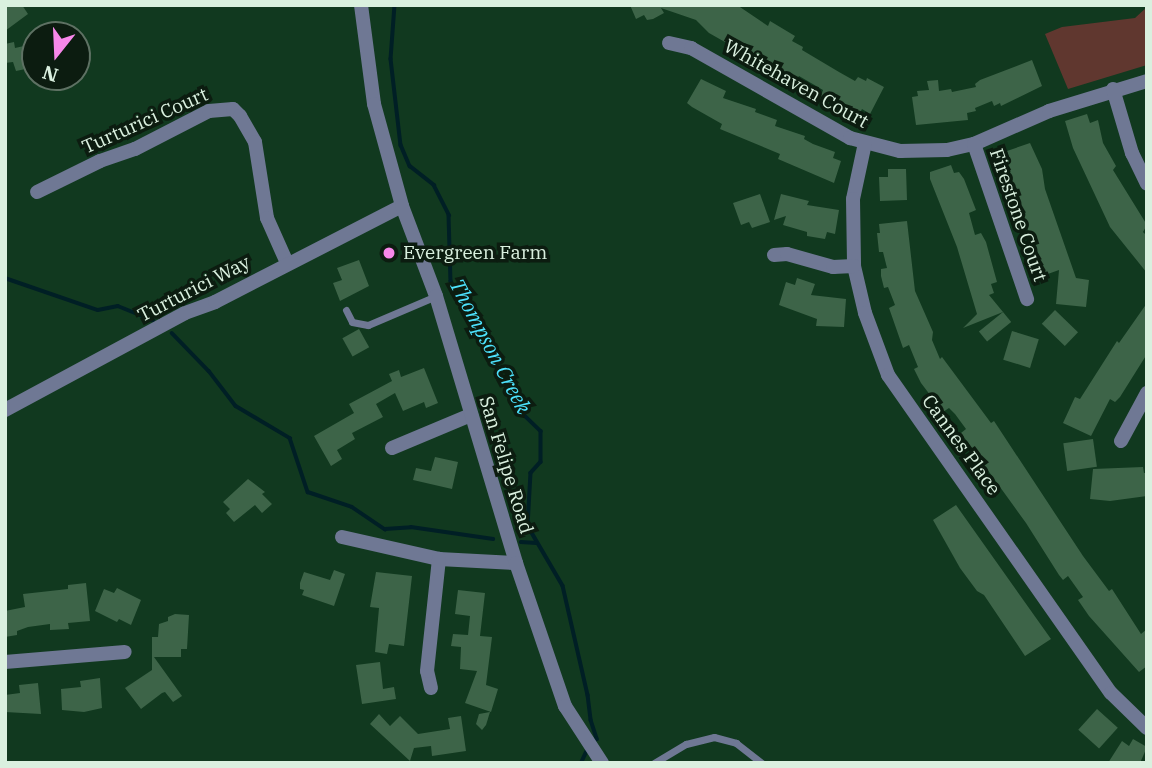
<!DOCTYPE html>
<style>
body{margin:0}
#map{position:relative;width:1152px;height:768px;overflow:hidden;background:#11391f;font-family:"IBM Plex Serif",serif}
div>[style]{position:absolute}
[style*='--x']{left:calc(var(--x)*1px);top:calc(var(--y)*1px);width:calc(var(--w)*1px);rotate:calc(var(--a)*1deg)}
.green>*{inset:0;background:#60372f}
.stream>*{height:3.5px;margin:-1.75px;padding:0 1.75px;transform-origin:1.75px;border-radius:1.75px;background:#001f25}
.building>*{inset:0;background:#3d6448;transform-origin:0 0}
.service>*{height:7px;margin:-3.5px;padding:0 3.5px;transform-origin:3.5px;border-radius:3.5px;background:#6f7894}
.minor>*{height:14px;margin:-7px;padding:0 7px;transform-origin:7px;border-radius:7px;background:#6f7894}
.tertiary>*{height:14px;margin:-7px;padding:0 7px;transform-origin:7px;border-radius:7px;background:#6f7894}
.dots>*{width:19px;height:19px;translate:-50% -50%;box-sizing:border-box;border:4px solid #0c1c10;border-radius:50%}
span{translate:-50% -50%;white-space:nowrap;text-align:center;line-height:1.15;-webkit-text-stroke:7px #0c1c10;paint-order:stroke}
.street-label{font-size:19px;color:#daf0df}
.poi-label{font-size:19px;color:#daf0df}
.left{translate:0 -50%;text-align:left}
.water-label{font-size:21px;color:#4de3fe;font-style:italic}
.frame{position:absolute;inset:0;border:7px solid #daf0df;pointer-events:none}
.north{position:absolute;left:21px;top:21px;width:70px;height:70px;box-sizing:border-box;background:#0c1c10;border:2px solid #5e7163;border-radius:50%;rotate:198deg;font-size:19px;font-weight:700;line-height:28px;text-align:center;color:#daf0df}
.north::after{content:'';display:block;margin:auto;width:24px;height:32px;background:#f888ea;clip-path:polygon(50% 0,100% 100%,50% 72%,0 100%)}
</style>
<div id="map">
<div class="green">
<i style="clip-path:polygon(1147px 7px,1147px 65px,1068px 89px,1045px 34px,1062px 27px,1135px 18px)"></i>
</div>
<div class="stream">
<i style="--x:395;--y:5;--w:54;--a:94.2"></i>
<i style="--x:391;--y:59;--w:87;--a:83.4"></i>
<i style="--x:401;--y:145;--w:23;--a:67"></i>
<i style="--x:410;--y:166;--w:31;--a:38"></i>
<i style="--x:434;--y:185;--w:34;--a:63"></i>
<i style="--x:449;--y:215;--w:66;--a:88.3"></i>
<i style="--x:451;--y:281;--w:147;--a:62"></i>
<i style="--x:520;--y:411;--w:29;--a:44"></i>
<i style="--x:541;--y:431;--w:31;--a:90"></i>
<i style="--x:541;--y:462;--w:15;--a:132"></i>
<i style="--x:531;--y:473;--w:53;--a:93.2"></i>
<i style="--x:528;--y:526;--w:69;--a:59.7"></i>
<i style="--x:563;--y:586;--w:112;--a:77.1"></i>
<i style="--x:588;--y:695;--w:25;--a:83"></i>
<i style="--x:591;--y:720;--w:20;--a:72"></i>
<i style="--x:597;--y:739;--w:4;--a:135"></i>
<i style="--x:5;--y:278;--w:98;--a:19"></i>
<i style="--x:98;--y:310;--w:20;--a:-11"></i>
<i style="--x:118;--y:306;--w:38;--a:22"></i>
<i style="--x:172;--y:333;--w:53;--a:45.8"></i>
<i style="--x:209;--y:371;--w:44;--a:52.4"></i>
<i style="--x:236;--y:406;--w:63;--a:30.7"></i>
<i style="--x:290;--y:438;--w:57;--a:71.6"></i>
<i style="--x:308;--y:492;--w:46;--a:18.8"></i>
<i style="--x:352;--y:507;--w:40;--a:34"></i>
<i style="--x:385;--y:529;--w:26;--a:-4"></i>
<i style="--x:411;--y:527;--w:83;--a:8.3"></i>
<i style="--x:521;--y:542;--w:15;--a:4"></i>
<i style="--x:581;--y:763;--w:14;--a:-65"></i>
</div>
<div class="building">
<i style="clip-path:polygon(5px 5px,22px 5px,28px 14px,5px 31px)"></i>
<i style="clip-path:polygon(630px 5px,737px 5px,768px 26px,770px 21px,795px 36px,792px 41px,803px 47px,802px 50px,839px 72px,855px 81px,858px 77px,866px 81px,867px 78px,884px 87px,870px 114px,862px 109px,859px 115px,821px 96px,823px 90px,799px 76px,795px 82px,709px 33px,696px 20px,661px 8px,664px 13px,653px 19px,647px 20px,644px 15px,636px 19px)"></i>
<i style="clip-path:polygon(14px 42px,15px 48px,33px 44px,35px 67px,16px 71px,13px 62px,5px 63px,5px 44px)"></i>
<i style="clip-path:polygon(1032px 60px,1042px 86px,1001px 106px,1000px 103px,994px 106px,992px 101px,975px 108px,976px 111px,967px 113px,968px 120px,916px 125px,912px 97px,918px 96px,917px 91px,929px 90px,927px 81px,938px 80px,939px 91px,951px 89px,952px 92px,976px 87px,975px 84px,980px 80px)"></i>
<i style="clip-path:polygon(701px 79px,726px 91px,723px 98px,756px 109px,755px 112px,777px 120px,775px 126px,805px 136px,804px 139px,813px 144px,835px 152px,833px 158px,841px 161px,834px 183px,778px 159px,780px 154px,720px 129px,722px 124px,692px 107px,687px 103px)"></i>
<i style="clip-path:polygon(1087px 114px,1090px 123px,1098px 120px,1103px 143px,1116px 166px,1113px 170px,1147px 225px,1143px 232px,1147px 236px,1147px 273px,1110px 227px,1073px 148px,1065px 121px)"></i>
<i style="clip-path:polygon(1030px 143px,1042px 169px,1045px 189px,1076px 278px,1089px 280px,1086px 307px,1056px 304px,1059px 270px,1045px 275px,1017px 201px,1004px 162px,1010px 160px,1007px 151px)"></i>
<i style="clip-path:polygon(951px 165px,954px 173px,959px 172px,964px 179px,976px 210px,969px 213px,975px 235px,981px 233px,986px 242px,997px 282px,991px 284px,994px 293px,989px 295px,1003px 312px,963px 328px,977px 314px,957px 247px,930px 179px,930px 172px)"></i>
<i style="clip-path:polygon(888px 169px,906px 169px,907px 200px,880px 201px,879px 177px,888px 177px)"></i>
<i style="clip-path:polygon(760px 194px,770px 222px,752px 228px,749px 222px,741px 225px,733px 203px)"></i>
<i style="clip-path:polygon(781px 194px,809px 201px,807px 205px,839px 210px,835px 234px,827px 232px,825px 239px,807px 236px,807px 232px,783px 225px,786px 216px,774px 220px)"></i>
<i style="clip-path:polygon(907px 221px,915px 291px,933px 332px,932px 340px,940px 359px,942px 357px,991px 423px,994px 421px,1083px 556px,1109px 591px,1112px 589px,1141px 634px,1147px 629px,1147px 666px,1139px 672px,1089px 616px,1078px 600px,1083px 597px,1068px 576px,1063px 580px,1059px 575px,1026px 523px,961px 433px,966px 429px,955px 414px,949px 408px,943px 412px,921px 383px,914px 369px,918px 367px,909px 345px,903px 348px,889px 308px,895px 305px,888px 287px,884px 288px,881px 276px,881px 269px,887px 268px,883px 252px,879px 252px,877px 233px,880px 233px,879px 224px)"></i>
<i style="clip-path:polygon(359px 260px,369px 286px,340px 301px,333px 283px,342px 280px,337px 268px)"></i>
<i style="clip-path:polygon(797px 278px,815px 284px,811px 295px,846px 299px,844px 327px,816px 326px,817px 319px,779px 305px,786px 282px,795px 285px)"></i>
<i style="clip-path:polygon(1147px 303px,1147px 354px,1120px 397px,1115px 402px,1110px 399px,1091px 436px,1063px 423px,1075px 397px,1080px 399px,1117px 341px,1119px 343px)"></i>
<i style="left:1055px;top:310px;width:32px;height:19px;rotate:44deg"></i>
<i style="left:1003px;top:312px;width:13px;height:31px;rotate:51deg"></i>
<i style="left:359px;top:329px;width:21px;height:19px;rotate:61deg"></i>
<i style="left:1012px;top:331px;width:28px;height:30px;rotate:17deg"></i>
<i style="clip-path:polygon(424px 368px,438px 403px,426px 408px,424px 402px,403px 411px,395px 393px,376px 404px,383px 417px,352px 433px,355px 439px,337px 450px,342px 459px,331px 466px,314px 436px,354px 413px,349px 404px,392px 381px,389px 374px,399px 370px,401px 377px)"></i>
<i style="left:1093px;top:439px;width:28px;height:30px;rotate:82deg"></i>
<i style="clip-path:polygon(435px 457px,458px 462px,452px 489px,413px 480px,416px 468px,431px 471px)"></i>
<i style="clip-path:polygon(1143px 467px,1144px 473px,1147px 473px,1147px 496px,1110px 501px,1090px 499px,1093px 469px)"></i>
<i style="clip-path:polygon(248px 479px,265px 492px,262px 494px,272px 504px,262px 513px,255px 505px,234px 522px,226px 513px,230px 509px,223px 502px)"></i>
<i style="clip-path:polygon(956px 505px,1051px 639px,1025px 656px,984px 595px,977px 591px,960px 568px,933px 520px)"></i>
<i style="clip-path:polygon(334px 570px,345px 574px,334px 606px,302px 595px,304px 590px,300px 589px,300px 583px,304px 572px,330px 580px)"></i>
<i style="clip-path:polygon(376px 572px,412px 576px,404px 646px,389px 644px,387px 654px,375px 652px,379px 608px,370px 607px)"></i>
<i style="clip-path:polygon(86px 583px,90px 621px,68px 623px,69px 629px,50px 630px,50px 624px,28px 627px,17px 631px,17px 635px,5px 637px,5px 611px,25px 607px,23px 594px,68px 589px,68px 585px)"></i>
<i style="clip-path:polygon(117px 588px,141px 600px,131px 625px,119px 619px,117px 622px,95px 611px,104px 589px,114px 593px)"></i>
<i style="clip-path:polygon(458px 590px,485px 593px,480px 636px,492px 637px,486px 685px,498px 689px,491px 712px,465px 703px,477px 671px,460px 669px,461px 647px,451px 646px,453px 634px,468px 635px,470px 616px,455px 614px)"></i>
<i style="clip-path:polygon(175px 614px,189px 615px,187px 649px,181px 649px,181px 657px,154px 657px,182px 696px,173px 702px,165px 692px,162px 693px,141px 709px,125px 688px,152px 670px,152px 637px,158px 637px,159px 624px,168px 621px,168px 617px)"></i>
<i style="clip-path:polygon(380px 662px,383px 689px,394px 687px,396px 699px,362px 704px,356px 665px)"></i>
<i style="clip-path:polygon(100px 678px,102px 708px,84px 712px,62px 710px,61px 689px,81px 687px,80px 681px)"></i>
<i style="clip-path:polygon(38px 683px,41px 714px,5px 712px,5px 695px,20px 693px,19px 685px)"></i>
<i style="left:1097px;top:709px;width:28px;height:28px;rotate:42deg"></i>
<i style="clip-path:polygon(490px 712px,486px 725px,482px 730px,476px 724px,479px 714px)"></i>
<i style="clip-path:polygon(379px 714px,390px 726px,400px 716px,418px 734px,450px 729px,448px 718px,461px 716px,466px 751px,432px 756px,431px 746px,414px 748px,410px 761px,370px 724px)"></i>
<i style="clip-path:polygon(1133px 739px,1147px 747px,1140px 763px,1108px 763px,1122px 741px,1129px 746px)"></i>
</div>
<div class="service">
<i style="--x:346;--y:310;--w:13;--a:63"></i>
<i style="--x:352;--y:322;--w:16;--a:11"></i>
<i style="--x:368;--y:325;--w:74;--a:-23.1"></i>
<i style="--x:654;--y:763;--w:37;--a:-31"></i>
<i style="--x:686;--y:744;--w:29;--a:-14"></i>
<i style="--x:714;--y:737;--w:23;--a:15"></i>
<i style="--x:736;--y:743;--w:33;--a:38"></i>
</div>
<div class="minor">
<i style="--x:669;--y:43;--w:23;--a:13"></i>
<i style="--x:691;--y:48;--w:183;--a:29.5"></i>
<i style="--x:850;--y:138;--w:52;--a:14.6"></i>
<i style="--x:900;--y:151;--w:47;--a:-1.2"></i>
<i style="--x:947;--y:150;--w:28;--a:-13"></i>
<i style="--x:974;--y:144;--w:82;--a:-23.7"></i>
<i style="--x:1049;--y:111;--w:102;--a:-17"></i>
<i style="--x:1113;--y:89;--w:67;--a:73.5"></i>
<i style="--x:1132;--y:153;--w:34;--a:64"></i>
<i style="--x:865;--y:143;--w:57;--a:102.1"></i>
<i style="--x:853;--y:199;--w:67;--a:89.1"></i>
<i style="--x:854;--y:266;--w:48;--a:76.8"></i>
<i style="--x:865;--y:313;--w:66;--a:69.6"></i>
<i style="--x:888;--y:375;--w:388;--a:55"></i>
<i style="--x:1111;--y:693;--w:50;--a:44.2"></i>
<i style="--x:974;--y:144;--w:164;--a:71.1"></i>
<i style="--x:37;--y:192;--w:70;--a:-26.2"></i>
<i style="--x:100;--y:161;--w:37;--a:-19"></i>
<i style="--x:135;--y:149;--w:83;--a:-27.2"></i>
<i style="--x:209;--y:111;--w:24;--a:-5"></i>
<i style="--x:233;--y:109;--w:10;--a:45"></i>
<i style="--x:240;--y:116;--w:30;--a:60"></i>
<i style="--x:255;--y:142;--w:77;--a:81"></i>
<i style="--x:267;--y:218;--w:49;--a:66"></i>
<i style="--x:774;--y:255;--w:13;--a:-4"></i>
<i style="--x:787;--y:254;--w:48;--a:15.8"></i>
<i style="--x:833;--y:267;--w:21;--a:-3"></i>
<i style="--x:5;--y:410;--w:204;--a:-28.3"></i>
<i style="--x:185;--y:313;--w:32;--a:-20"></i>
<i style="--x:215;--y:302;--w:210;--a:-27.2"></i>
<i style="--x:1121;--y:441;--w:55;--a:-61.6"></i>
<i style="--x:392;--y:448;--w:86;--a:-22.7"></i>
<i style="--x:342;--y:537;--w:99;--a:12.8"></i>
<i style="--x:439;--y:559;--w:77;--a:3"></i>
<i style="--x:5;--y:662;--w:120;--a:-4.8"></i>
<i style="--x:431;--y:688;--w:17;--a:-103"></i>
<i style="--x:427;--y:671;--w:113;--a:-83.9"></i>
</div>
<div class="tertiary">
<i style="--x:361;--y:5;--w:100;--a:82.5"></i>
<i style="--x:374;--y:104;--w:106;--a:74.6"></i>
<i style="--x:402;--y:206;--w:96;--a:69.3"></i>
<i style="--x:436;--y:296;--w:279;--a:73.3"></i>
<i style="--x:516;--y:563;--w:151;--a:71.1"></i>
<i style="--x:565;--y:706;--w:68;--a:57"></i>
</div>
<div class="dots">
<i style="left:389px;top:253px;background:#f888ea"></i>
</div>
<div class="street-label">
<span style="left:796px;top:84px;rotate:29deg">Whitehaven Court</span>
<span style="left:145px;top:121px;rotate:-24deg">Turturici Court</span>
<span style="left:1018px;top:215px;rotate:71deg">Firestone Court</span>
<span style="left:194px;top:289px;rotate:-27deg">Turturici Way</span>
<span style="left:961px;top:445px;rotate:54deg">Cannes Place</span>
<span style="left:506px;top:465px;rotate:73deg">San Felipe Road</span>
</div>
<div class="poi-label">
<span class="left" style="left:403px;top:253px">Evergreen Farm</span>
</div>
<div class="water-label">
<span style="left:491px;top:346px;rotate:62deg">Thompson Creek</span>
</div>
<div class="frame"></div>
<div class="north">N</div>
</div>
